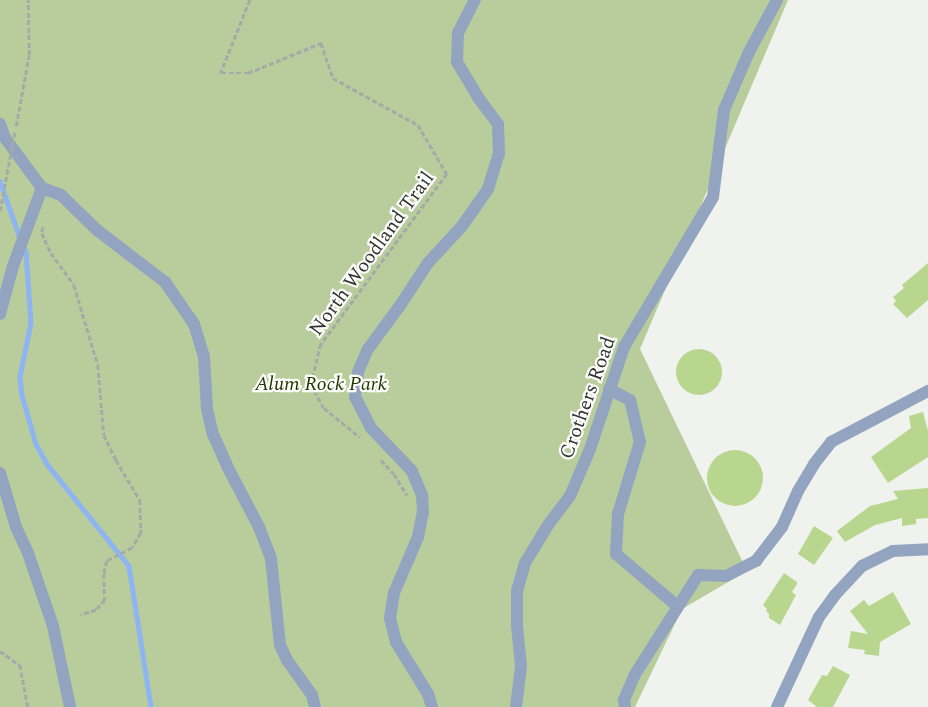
<!DOCTYPE html>
<style>
body{margin:0}
#map{position:relative;width:928px;height:707px;overflow:hidden;background:#f0f2ee;font-family:Spectral,serif}
div>[style]{position:absolute}
[style*='--x']{left:calc(var(--x)*1px);top:calc(var(--y)*1px);width:calc(var(--w)*1px);rotate:calc(var(--a)*1deg)}
.green>*{inset:0;background:#b8cc9c}
.stream>*{height:4.5px;margin:-2.25px;padding:0 2.25px;transform-origin:2.25px;border-radius:2.25px;background:#8db4f3}
.building>*{inset:0;background:#b9d68e}
.round{border-radius:50%}
.path>*{height:2.5px;margin-top:-1.25px;transform-origin:0;background:repeating-linear-gradient(90deg,#a7a9a6 0 5px,transparent 0 7.5px)}
.minor>*{height:12px;margin:-6px;padding:0 6px;transform-origin:6px;border-radius:6px;background:#93a4c0}
.path-bridge>*{height:2.5px;margin-top:-1.25px;transform-origin:0;background:repeating-linear-gradient(90deg,#a7a9a6 0 5px,transparent 0 7.5px)}
span{translate:-50% -50%;white-space:nowrap;text-align:center;line-height:1.15;-webkit-text-stroke:4.5px #fefffc;paint-order:stroke}
.street-label{font-size:20px;color:#333432}
.park-label{font-size:20px;color:#263701;font-style:italic}
</style>
<div id="map">
<div class="green">
<i style="clip-path:polygon(0 0,788px 0,640px 349px,747px 571px,682px 609px,635px 707px,0 707px)"></i>
</div>
<div class="stream">
<i style="--x:0;--y:181;--w:60;--a:70.7"></i>
<i style="--x:23;--y:245;--w:8;--a:67"></i>
<i style="--x:26;--y:252;--w:71;--a:86"></i>
<i style="--x:31;--y:323;--w:55;--a:101.5"></i>
<i style="--x:20;--y:377;--w:18;--a:84"></i>
<i style="--x:22;--y:395;--w:51;--a:74.1"></i>
<i style="--x:36;--y:444;--w:23;--a:61"></i>
<i style="--x:47;--y:464;--w:131;--a:51.2"></i>
<i style="--x:129;--y:566;--w:143;--a:81.1"></i>
</div>
<div class="building">
<i style="clip-path:polygon(928px 263px,928px 300px,907px 318px,893px 304px,896px 301px,893px 297px,904px 288px,902px 285px)"></i>
<i class="round" style="left:676px;top:349px;width:46px;height:46px"></i>
<i style="clip-path:polygon(923px 412px,928px 431px,928px 457px,888px 483px,871px 457px,911px 428px,909px 416px)"></i>
<i class="round" style="left:707px;top:450px;width:56px;height:56px"></i>
<i style="clip-path:polygon(928px 488px,928px 518px,916px 519px,916px 524px,902px 526px,902px 518px,875px 525px,845px 542px,837px 531px,870px 506px,898px 499px,893px 491px)"></i>
<i style="clip-path:polygon(814px 526px,833px 538px,814px 565px,798px 554px)"></i>
<i style="clip-path:polygon(784px 573px,797px 582px,797px 584px,792px 592px,796px 595px,780px 625px,769px 618px,769px 614px,766px 611px,767px 609px,763px 605px)"></i>
<i style="clip-path:polygon(893px 592px,911px 624px,880px 642px,879px 656px,864px 654px,865px 650px,848px 648px,851px 631px,868px 634px,850px 611px,864px 600px,869px 606px)"></i>
<i style="clip-path:polygon(833px 666px,850px 675px,833px 707px,817px 707px,808px 700px,822px 675px,827px 676px)"></i>
</div>
<div class="path">
<i style="--x:250;--y:0;--w:79;--a:111.7"></i>
<i style="--x:221;--y:73;--w:27;--a:0"></i>
<i style="--x:248;--y:73;--w:79;--a:-22.3"></i>
<i style="--x:321;--y:43;--w:37;--a:71"></i>
<i style="--x:333;--y:78;--w:97;--a:28.9"></i>
<i style="--x:418;--y:125;--w:57;--a:59.4"></i>
<i style="--x:447;--y:174;--w:212;--a:126.5"></i>
<i style="--x:321;--y:344;--w:41;--a:104"></i>
<i style="--x:311;--y:384;--w:27;--a:62"></i>
<i style="--x:324;--y:408;--w:46;--a:38.9"></i>
<i style="--x:16;--y:126;--w:72;--a:-79.6"></i>
<i style="--x:29;--y:55;--w:55;--a:-91"></i>
<i style="--x:43;--y:227;--w:6;--a:99"></i>
<i style="--x:42;--y:233;--w:22;--a:66"></i>
<i style="--x:51;--y:253;--w:39;--a:54"></i>
<i style="--x:74;--y:285;--w:84;--a:73.3"></i>
<i style="--x:98;--y:365;--w:70;--a:85.1"></i>
<i style="--x:104;--y:435;--w:28;--a:64"></i>
<i style="--x:116;--y:460;--w:47;--a:59"></i>
<i style="--x:140;--y:500;--w:33;--a:88"></i>
<i style="--x:141;--y:533;--w:17;--a:121"></i>
<i style="--x:132;--y:548;--w:28;--a:153"></i>
<i style="--x:107;--y:561;--w:13;--a:103"></i>
<i style="--x:104;--y:574;--w:26;--a:88"></i>
<i style="--x:105;--y:600;--w:13;--a:132"></i>
<i style="--x:96;--y:610;--w:16;--a:162"></i>
<i style="--x:381;--y:460;--w:19;--a:47"></i>
<i style="--x:394;--y:474;--w:25;--a:58"></i>
<i style="--x:0;--y:651;--w:24;--a:35"></i>
<i style="--x:20;--y:665;--w:43;--a:79.2"></i>
</div>
<div class="minor">
<i style="--x:0;--y:124;--w:15;--a:70"></i>
<i style="--x:5;--y:138;--w:62;--a:53.5"></i>
<i style="--x:42;--y:188;--w:20;--a:20"></i>
<i style="--x:61;--y:195;--w:50;--a:44.2"></i>
<i style="--x:97;--y:230;--w:86;--a:37.4"></i>
<i style="--x:165;--y:282;--w:51;--a:55.4"></i>
<i style="--x:194;--y:324;--w:34;--a:73"></i>
<i style="--x:204;--y:357;--w:52;--a:86.7"></i>
<i style="--x:207;--y:409;--w:26;--a:77"></i>
<i style="--x:213;--y:434;--w:35;--a:66"></i>
<i style="--x:227;--y:466;--w:69;--a:62.3"></i>
<i style="--x:259;--y:527;--w:34;--a:69"></i>
<i style="--x:271;--y:559;--w:86;--a:84"></i>
<i style="--x:280;--y:645;--w:17;--a:65"></i>
<i style="--x:287;--y:660;--w:43;--a:54.5"></i>
<i style="--x:312;--y:695;--w:12;--a:76"></i>
<i style="--x:0;--y:314;--w:50;--a:-74.8"></i>
<i style="--x:13;--y:266;--w:83;--a:-69.6"></i>
<i style="--x:609;--y:389;--w:24;--a:28"></i>
<i style="--x:630;--y:400;--w:43;--a:76.6"></i>
<i style="--x:640;--y:442;--w:75;--a:107"></i>
<i style="--x:618;--y:514;--w:40;--a:92.9"></i>
<i style="--x:616;--y:554;--w:80;--a:40.4"></i>
<i style="--x:0;--y:473;--w:56;--a:73.5"></i>
<i style="--x:16;--y:527;--w:29;--a:65"></i>
<i style="--x:28;--y:553;--w:77;--a:71.1"></i>
<i style="--x:53;--y:626;--w:83;--a:78.1"></i>
<i style="--x:432;--y:707;--w:14;--a:-107"></i>
<i style="--x:428;--y:694;--w:61;--a:-121.6"></i>
<i style="--x:396;--y:642;--w:25;--a:-104"></i>
<i style="--x:390;--y:618;--w:25;--a:-81"></i>
<i style="--x:394;--y:593;--w:61;--a:-66.8"></i>
<i style="--x:418;--y:537;--w:25;--a:-79"></i>
<i style="--x:423;--y:512;--w:17;--a:-93"></i>
<i style="--x:422;--y:495;--w:26;--a:-113"></i>
<i style="--x:412;--y:471;--w:59;--a:-133.6"></i>
<i style="--x:371;--y:428;--w:35;--a:-117"></i>
<i style="--x:355;--y:397;--w:25;--a:-83"></i>
<i style="--x:358;--y:372;--w:25;--a:-67"></i>
<i style="--x:368;--y:349;--w:52;--a:-53.6"></i>
<i style="--x:399;--y:307;--w:53;--a:-56.6"></i>
<i style="--x:428;--y:263;--w:50;--a:-47.4"></i>
<i style="--x:462;--y:226;--w:45;--a:-54.9"></i>
<i style="--x:488;--y:189;--w:37;--a:-73"></i>
<i style="--x:499;--y:154;--w:30;--a:-92"></i>
<i style="--x:498;--y:124;--w:34;--a:-127"></i>
<i style="--x:478;--y:97;--w:41;--a:-121"></i>
<i style="--x:457;--y:62;--w:29;--a:-88"></i>
<i style="--x:458;--y:33;--w:37;--a:-63"></i>
<i style="--x:516;--y:707;--w:41;--a:-83"></i>
<i style="--x:521;--y:666;--w:40;--a:-95.7"></i>
<i style="--x:517;--y:626;--w:35;--a:-90"></i>
<i style="--x:517;--y:591;--w:29;--a:-74"></i>
<i style="--x:525;--y:563;--w:44;--a:-58.8"></i>
<i style="--x:548;--y:525;--w:36;--a:-53"></i>
<i style="--x:570;--y:496;--w:51;--a:-66.9"></i>
<i style="--x:590;--y:449;--w:108;--a:-71.6"></i>
<i style="--x:624;--y:347;--w:174;--a:-59.3"></i>
<i style="--x:713;--y:197;--w:88;--a:-82.8"></i>
<i style="--x:724;--y:110;--w:63;--a:-66.7"></i>
<i style="--x:749;--y:52;--w:59;--a:-61.7"></i>
<i style="--x:625;--y:707;--w:7;--a:-98"></i>
<i style="--x:624;--y:700;--w:26;--a:-67"></i>
<i style="--x:634;--y:676;--w:120;--a:-57.6"></i>
<i style="--x:698;--y:575;--w:28;--a:2"></i>
<i style="--x:726;--y:576;--w:34;--a:-27"></i>
<i style="--x:756;--y:561;--w:43;--a:-52.6"></i>
<i style="--x:782;--y:527;--w:39;--a:-66"></i>
<i style="--x:798;--y:491;--w:31;--a:-59"></i>
<i style="--x:814;--y:464;--w:28;--a:-52"></i>
<i style="--x:831;--y:442;--w:110;--a:-27.7"></i>
<i style="--x:777;--y:707;--w:99;--a:-65"></i>
<i style="--x:819;--y:617;--w:27;--a:-54"></i>
<i style="--x:835;--y:595;--w:40;--a:-47"></i>
<i style="--x:862;--y:566;--w:34;--a:-26"></i>
<i style="--x:893;--y:551;--w:35;--a:-3"></i>
</div>
<div class="path-bridge">
<i style="--x:0;--y:211;--w:82;--a:-79.5"></i>
</div>
<div class="street-label">
<span style="left:372px;top:254px;rotate:-54deg">North Woodland Trail</span>
<span style="left:588px;top:398px;rotate:-70deg">Crothers Road</span>
</div>
<div class="park-label">
<span style="left:321px;top:384px">Alum Rock Park</span>
</div>
</div>
